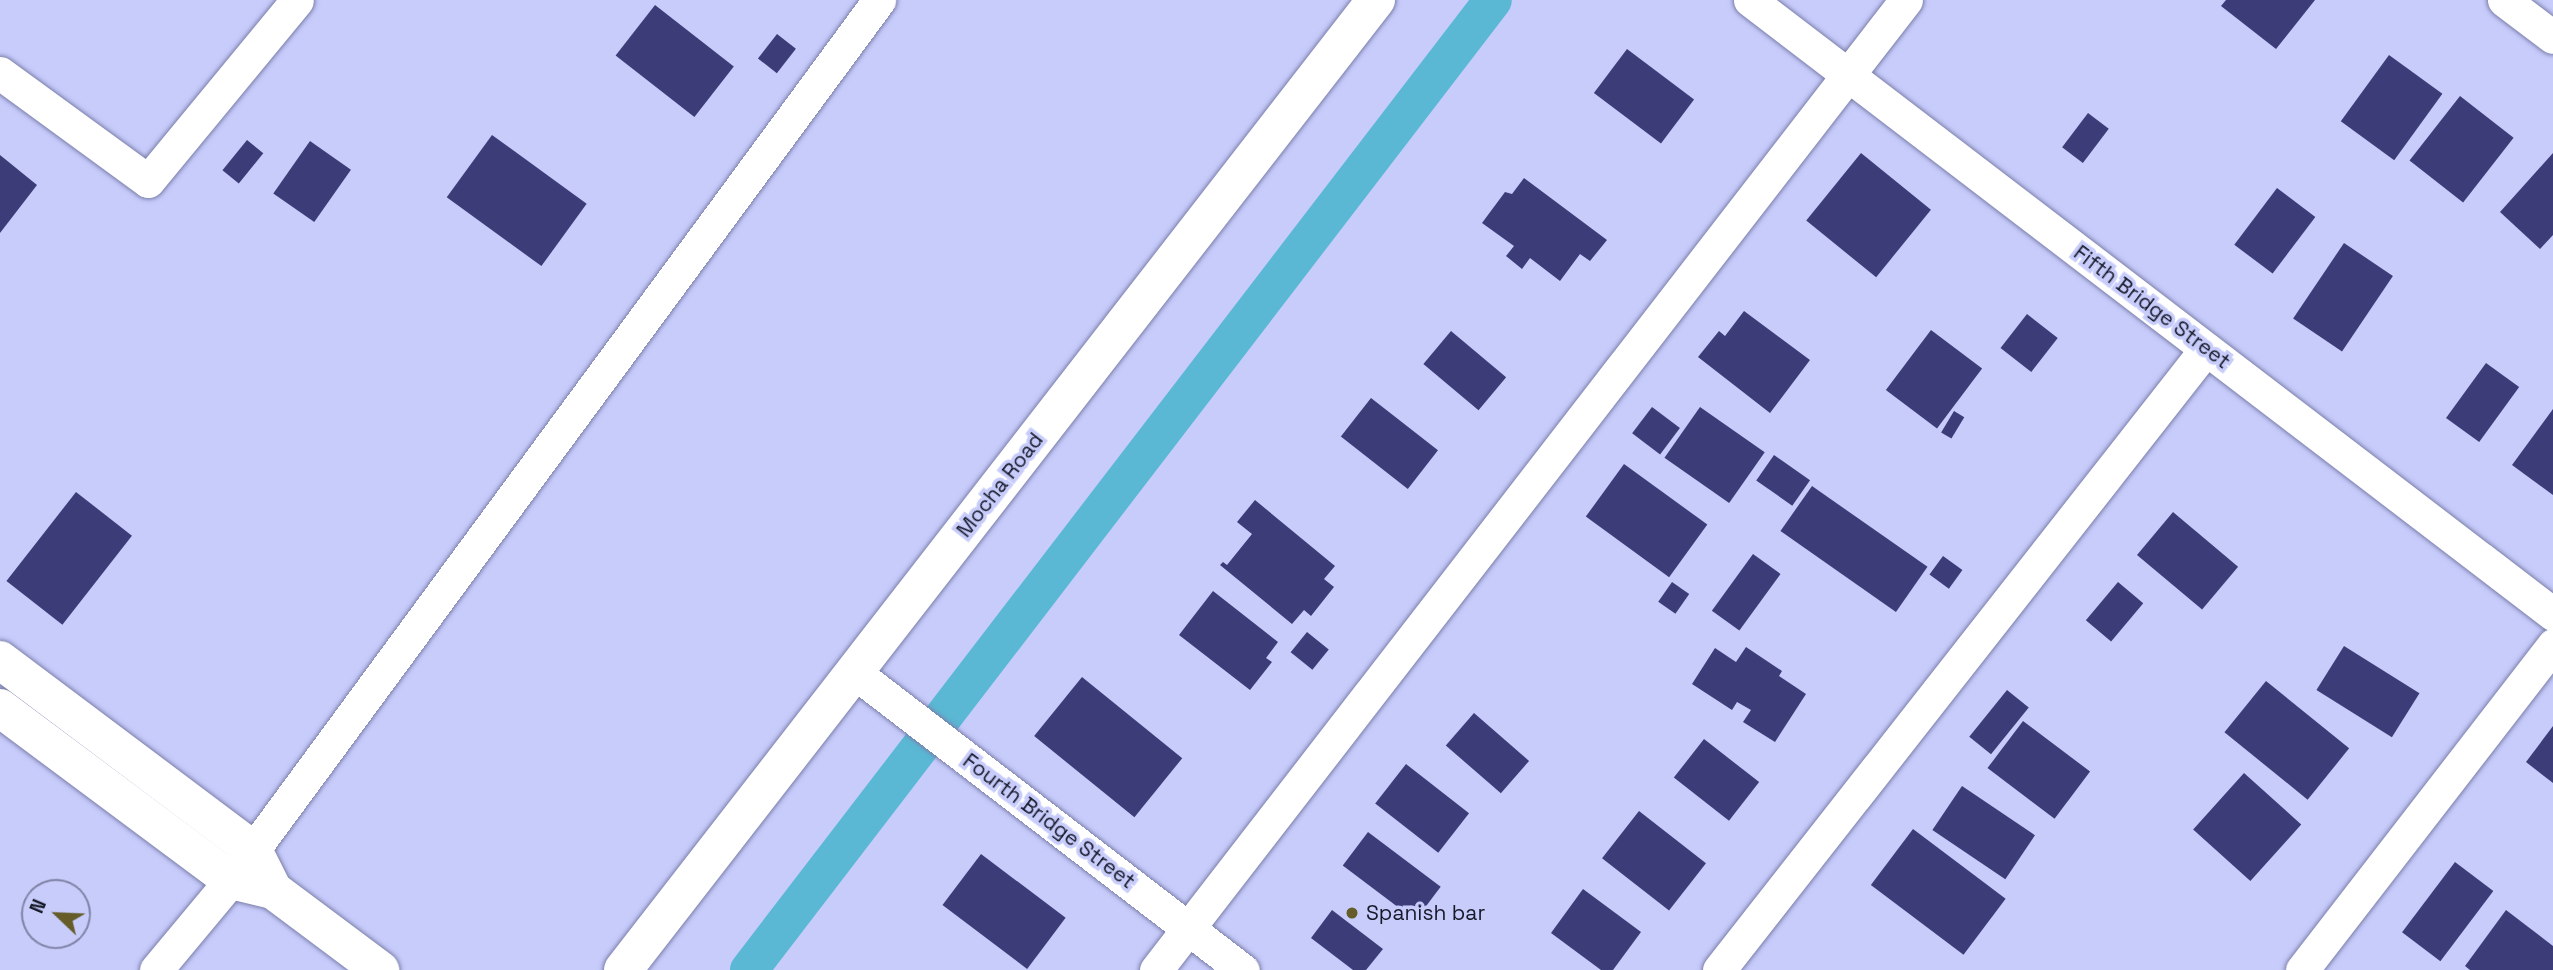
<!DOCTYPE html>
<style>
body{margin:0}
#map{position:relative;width:2553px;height:970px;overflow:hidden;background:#c7ccfb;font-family:"Space Grotesk",sans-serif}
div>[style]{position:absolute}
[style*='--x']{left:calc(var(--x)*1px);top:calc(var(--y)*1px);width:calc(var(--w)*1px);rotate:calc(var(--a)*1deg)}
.canal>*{height:38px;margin:-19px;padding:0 19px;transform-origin:19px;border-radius:19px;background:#5ab8d4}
.building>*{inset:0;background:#3c3d78;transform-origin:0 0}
.roads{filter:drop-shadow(0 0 2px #7b7faa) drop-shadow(0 0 2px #7b7faa)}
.street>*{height:33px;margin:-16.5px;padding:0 16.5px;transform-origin:16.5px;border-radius:16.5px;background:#fff}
.secondary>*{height:38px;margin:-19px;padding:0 19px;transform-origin:19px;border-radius:19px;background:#fff}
.dots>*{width:19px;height:19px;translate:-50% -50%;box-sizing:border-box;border:4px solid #c7ccfb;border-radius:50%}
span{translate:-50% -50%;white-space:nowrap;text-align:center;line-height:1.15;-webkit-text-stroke:7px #c7ccfb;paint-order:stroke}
.street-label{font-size:21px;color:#171929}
.poi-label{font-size:21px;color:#171929}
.left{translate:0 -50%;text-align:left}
.north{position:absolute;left:21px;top:879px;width:70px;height:70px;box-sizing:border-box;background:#c7ccfb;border:2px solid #8184a7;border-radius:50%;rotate:293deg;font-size:19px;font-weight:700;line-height:28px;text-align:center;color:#171929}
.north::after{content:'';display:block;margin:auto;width:24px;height:32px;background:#655c29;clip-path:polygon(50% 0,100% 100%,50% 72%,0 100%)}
</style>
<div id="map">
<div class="canal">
<i style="--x:749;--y:970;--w:1222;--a:-52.51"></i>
</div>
<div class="building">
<i style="clip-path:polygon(2226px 0,2315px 0,2276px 49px,2221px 6px)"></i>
<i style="left:655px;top:5px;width:100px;height:64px;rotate:38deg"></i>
<i style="left:777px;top:34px;width:24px;height:31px;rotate:38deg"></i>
<i style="left:1627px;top:49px;width:84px;height:55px;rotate:37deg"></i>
<i style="left:2389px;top:55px;width:66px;height:82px;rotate:36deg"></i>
<i style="left:2460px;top:96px;width:68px;height:82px;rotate:38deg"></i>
<i style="left:2088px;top:113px;width:26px;height:43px;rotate:37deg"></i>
<i style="left:492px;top:135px;width:117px;height:77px;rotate:36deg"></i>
<i style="left:247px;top:140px;width:21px;height:39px;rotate:39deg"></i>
<i style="left:310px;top:141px;width:50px;height:64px;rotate:35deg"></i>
<i style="left:1861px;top:153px;width:90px;height:87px;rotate:39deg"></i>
<i style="clip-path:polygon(2553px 153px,2553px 235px,2540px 249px,2500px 212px)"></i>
<i style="clip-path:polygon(0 155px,37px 185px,0 233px)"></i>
<i style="clip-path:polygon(1524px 178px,1607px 240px,1590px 261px,1580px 254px,1560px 281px,1530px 258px,1522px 269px,1506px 256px,1514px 246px,1482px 223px,1505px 192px,1512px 194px)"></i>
<i style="left:2277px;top:188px;width:48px;height:71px;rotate:37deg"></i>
<i style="left:2344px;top:243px;width:59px;height:91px;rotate:34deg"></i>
<i style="clip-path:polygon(1744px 311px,1810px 360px,1770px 413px,1698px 357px,1719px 331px,1725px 336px)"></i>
<i style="left:2027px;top:314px;width:39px;height:43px;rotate:38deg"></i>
<i style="left:1931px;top:330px;width:64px;height:75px;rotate:37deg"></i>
<i style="left:1451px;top:331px;width:72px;height:43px;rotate:40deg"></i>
<i style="left:2486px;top:363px;width:41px;height:68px;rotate:36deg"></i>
<i style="left:1371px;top:398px;width:85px;height:49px;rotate:38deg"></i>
<i style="left:1652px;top:407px;width:35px;height:33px;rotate:37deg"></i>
<i style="left:1700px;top:407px;width:79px;height:62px;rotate:35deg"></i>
<i style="clip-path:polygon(2553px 409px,2553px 495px,2512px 465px)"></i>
<i style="left:1954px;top:411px;width:12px;height:25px;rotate:31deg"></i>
<i style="left:1774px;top:455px;width:44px;height:31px;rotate:35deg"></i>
<i style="left:1624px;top:464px;width:103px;height:65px;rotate:36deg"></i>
<i style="left:1812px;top:486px;width:141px;height:55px;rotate:35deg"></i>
<i style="left:76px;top:492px;width:71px;height:113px;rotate:38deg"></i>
<i style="clip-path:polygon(1255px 500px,1335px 566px,1324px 579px,1334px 587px,1311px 616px,1304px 610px,1292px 624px,1220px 565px,1223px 562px,1227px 565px,1252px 534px,1237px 522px)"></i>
<i style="left:2173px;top:512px;width:85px;height:56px;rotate:40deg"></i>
<i style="left:1753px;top:554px;width:34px;height:70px;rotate:36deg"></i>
<i style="left:1943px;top:556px;width:24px;height:23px;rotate:36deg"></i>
<i style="left:1672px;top:582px;width:21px;height:24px;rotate:35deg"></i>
<i style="left:2118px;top:582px;width:33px;height:50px;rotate:40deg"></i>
<i style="clip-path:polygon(1213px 591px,1278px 642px,1266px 658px,1272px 662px,1250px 690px,1179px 635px)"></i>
<i style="left:1307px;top:632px;width:28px;height:26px;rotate:39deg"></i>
<i style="left:2344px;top:646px;width:89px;height:52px;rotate:32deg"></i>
<i style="clip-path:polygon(1746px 647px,1782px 671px,1779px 676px,1806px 694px,1775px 742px,1743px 722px,1751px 710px,1737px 702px,1732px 710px,1692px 684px,1715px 648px,1736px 662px)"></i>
<i style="left:1082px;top:677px;width:129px;height:76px;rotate:39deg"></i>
<i style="left:2266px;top:681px;width:107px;height:66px;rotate:39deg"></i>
<i style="left:2007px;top:690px;width:28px;height:60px;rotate:39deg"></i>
<i style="left:1474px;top:713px;width:73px;height:43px;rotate:41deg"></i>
<i style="left:2023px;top:721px;width:84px;height:59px;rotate:37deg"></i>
<i style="clip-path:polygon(2553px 726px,2553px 783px,2526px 762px)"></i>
<i style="left:1704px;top:739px;width:70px;height:49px;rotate:38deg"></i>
<i style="left:1406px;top:764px;width:80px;height:50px;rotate:38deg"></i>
<i style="left:2244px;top:773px;width:77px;height:76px;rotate:42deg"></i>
<i style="left:1962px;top:786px;width:88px;height:53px;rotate:34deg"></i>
<i style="left:1639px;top:811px;width:85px;height:60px;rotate:38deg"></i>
<i style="left:1913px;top:829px;width:116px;height:70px;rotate:37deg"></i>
<i style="left:1368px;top:832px;width:91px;height:42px;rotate:37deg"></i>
<i style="left:981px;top:854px;width:106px;height:64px;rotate:37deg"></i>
<i style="left:2455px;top:862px;width:48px;height:88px;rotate:37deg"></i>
<i style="clip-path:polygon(1583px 889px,1641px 932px,1613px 970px,1601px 970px,1551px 933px)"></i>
<i style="clip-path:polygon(1332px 910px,1383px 949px,1366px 970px,1353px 970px,1311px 938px)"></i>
<i style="clip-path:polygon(2506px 910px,2553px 946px,2553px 970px,2470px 970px,2465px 966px)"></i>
</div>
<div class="roads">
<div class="street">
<i style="--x:1750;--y:0;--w:1011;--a:37.4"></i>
<i style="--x:2504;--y:0;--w:61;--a:37.1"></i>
<i style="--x:0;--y:73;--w:183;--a:36.1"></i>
<i style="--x:148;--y:181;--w:234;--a:-50.5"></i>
<i style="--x:854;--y:672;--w:490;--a:37.5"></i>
<i style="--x:156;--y:970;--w:117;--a:-50.2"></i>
<i style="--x:231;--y:880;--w:1093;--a:-53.63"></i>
<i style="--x:1156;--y:970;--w:1226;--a:-52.29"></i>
<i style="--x:1719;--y:970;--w:789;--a:-51.9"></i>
<i style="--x:2302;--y:970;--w:411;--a:-52.3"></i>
</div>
<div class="secondary">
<i style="--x:0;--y:660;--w:316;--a:36.9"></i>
<i style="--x:253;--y:850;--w:45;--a:63.4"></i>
<i style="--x:0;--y:708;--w:288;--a:36.7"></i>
<i style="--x:231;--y:880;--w:43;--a:13.4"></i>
<i style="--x:273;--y:890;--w:134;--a:36.8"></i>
<i style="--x:623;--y:970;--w:1228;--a:-52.18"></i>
</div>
</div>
<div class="dots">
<i style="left:1352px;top:913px;background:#655c29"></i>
</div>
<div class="street-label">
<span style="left:2152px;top:307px;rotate:37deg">Fifth Bridge Street</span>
<span style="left:1000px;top:485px;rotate:-52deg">Mocha Road</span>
<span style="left:1049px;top:821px;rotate:37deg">Fourth Bridge Street</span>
</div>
<div class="poi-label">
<span class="left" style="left:1366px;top:913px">Spanish bar</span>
</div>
<div class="north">N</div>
</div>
